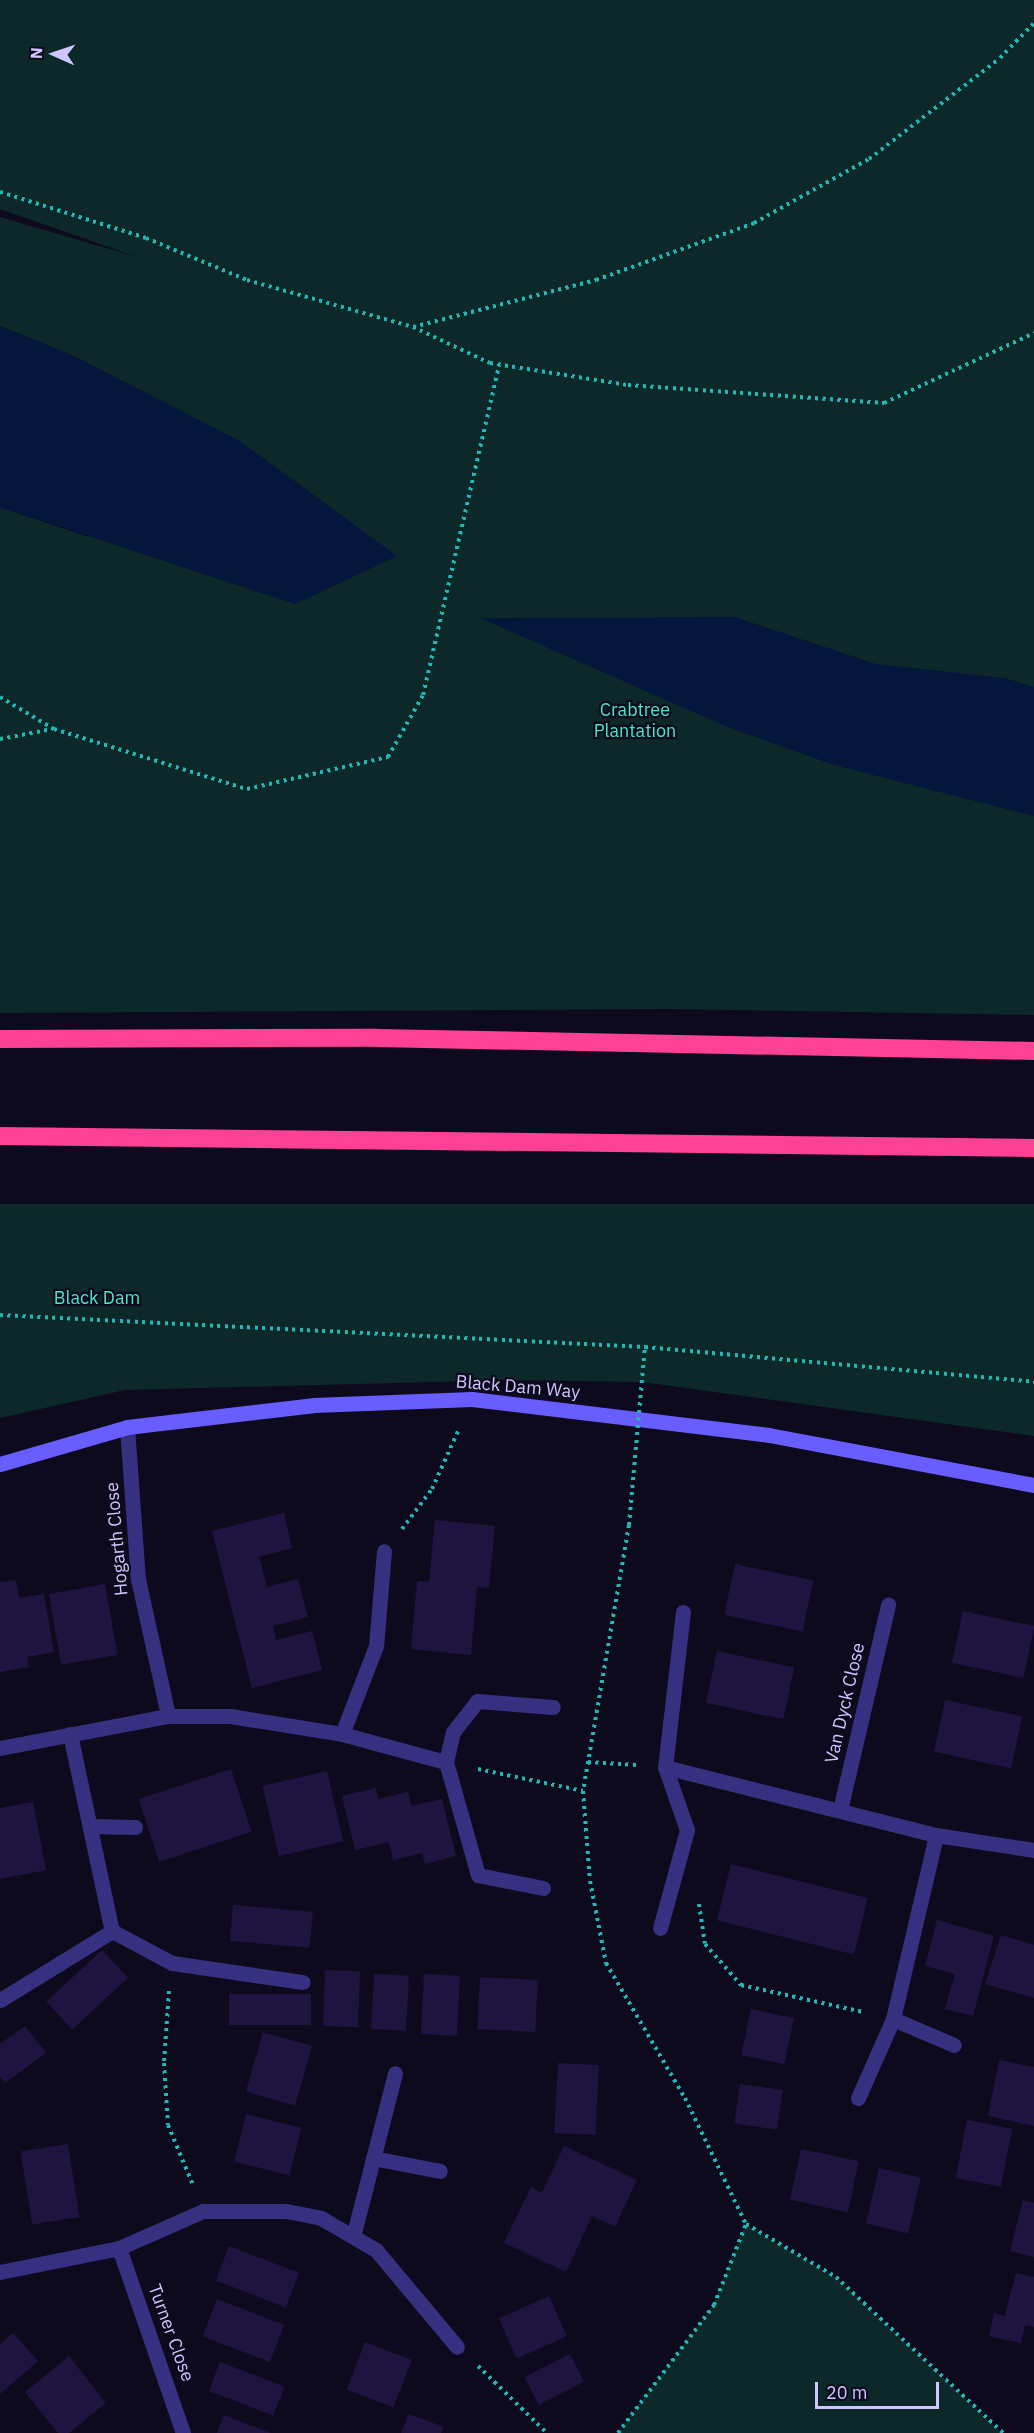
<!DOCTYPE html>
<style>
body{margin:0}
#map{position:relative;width:1034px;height:2433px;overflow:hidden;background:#0e0a1e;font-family:"IBM Plex Sans",sans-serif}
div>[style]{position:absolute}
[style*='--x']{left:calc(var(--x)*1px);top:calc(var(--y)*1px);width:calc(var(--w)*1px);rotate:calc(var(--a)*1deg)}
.green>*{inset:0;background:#0c2828}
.water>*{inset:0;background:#04163c}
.building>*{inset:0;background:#1f1440;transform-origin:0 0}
.path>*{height:4px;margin-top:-2px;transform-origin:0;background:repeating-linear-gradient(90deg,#21b8b5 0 3px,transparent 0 7.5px)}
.lane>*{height:15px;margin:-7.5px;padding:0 7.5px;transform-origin:7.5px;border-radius:7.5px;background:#363081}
.street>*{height:15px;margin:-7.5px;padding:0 7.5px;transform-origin:7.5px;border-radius:7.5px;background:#363081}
.secondary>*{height:15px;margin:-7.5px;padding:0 7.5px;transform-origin:7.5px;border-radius:7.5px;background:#685dff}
.highway>*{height:18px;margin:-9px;padding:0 9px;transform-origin:9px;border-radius:9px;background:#ff4195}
.path-bridge>*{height:4px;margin-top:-2px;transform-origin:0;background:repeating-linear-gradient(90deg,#21b8b5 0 3px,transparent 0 7.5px)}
span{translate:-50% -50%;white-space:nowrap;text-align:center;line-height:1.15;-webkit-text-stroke:4.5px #0e0a1e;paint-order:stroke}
.park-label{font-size:18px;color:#48eac8}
.street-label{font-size:18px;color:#cfc6ff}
.north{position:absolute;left:24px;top:24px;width:60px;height:60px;-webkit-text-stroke:4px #0e0a1e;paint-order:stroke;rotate:273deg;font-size:16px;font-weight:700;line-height:24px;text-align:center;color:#cfc6ff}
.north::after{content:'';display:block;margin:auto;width:21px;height:27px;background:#cfc6ff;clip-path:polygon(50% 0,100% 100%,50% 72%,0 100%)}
.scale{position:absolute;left:815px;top:2382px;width:124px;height:27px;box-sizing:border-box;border:3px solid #cfc6ff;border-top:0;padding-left:8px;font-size:18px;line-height:21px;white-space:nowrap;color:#cfc6ff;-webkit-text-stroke:4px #0e0a1e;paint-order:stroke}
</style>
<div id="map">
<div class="green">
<i style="clip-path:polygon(0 0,1034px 0,1034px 1015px,664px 1009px,0 1013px,0 507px,89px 537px,76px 357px,0 326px,0 217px,137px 257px,0 209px)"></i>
<i style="clip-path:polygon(0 1204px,1034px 1204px,1034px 1436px,642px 1382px,510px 1380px,125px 1390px,0 1418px)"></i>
<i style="clip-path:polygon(745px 2224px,836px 2277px,1002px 2433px,617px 2433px,713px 2305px)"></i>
</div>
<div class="water">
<i style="clip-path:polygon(0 326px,76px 357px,240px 441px,397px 556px,295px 604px,0 507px)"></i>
<i style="clip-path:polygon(735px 617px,876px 664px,1005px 678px,1034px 687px,1034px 816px,834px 765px,725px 726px,480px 618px)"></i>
</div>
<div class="building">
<i style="clip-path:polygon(284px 1513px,292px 1548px,259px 1557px,267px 1587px,298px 1579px,308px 1617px,273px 1626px,276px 1640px,312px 1631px,322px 1670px,252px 1688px,212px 1531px)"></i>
<i style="clip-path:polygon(435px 1520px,495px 1526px,489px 1588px,477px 1587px,471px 1655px,411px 1649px,417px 1581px,429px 1582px)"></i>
<i style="left:735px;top:1564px;width:80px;height:52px;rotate:12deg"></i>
<i style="clip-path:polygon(16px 1580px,19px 1598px,44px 1594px,54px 1652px,27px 1657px,29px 1667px,0 1672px,0 1582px)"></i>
<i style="left:105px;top:1584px;width:72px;height:57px;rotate:80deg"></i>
<i style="left:963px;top:1611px;width:73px;height:53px;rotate:12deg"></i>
<i style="left:717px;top:1651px;width:79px;height:53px;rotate:12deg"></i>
<i style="left:945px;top:1700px;width:79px;height:53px;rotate:12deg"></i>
<i style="left:231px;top:1769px;width:66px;height:97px;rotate:72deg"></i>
<i style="left:327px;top:1771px;width:72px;height:66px;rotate:77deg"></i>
<i style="clip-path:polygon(376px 1788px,378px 1799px,408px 1792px,411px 1806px,442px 1799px,456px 1856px,425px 1864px,422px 1853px,393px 1860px,389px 1842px,355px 1850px,342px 1796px)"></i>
<i style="clip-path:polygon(33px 1802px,46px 1870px,0 1879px,0 1808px)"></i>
<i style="left:731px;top:1864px;width:141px;height:58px;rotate:14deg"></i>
<i style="left:233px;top:1905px;width:80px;height:36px;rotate:5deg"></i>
<i style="clip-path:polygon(937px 1920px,994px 1936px,973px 2016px,945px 2009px,955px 1974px,925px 1966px)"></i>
<i style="clip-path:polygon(1001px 1935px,1034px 1945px,1034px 1998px,985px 1984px)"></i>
<i style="left:102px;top:1950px;width:38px;height:76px;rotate:47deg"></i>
<i style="left:325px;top:1970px;width:35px;height:56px;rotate:2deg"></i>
<i style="left:374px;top:1974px;width:35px;height:55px;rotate:3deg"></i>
<i style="left:424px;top:1974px;width:36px;height:60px;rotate:3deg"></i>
<i style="left:480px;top:1977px;width:58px;height:52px;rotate:3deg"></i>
<i style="left:229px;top:1994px;width:82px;height:31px"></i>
<i style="left:751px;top:2009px;width:44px;height:47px;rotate:12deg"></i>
<i style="clip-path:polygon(25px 2026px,46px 2053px,5px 2083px,0 2076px,0 2044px)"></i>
<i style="left:263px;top:2032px;width:51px;height:62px;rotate:16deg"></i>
<i style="clip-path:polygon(999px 2060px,1034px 2067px,1034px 2126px,988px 2116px)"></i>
<i style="left:558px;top:2063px;width:41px;height:70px;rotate:3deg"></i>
<i style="left:740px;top:2084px;width:43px;height:40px;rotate:8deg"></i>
<i style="left:246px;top:2114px;width:57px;height:49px;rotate:14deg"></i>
<i style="left:967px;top:2120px;width:46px;height:59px;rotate:11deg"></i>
<i style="left:68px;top:2144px;width:74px;height:48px;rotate:81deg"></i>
<i style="clip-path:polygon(564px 2146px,637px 2180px,615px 2227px,592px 2216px,566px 2272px,504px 2243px,531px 2187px,542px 2193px)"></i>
<i style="left:801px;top:2149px;width:59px;height:52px;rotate:12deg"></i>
<i style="left:879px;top:2168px;width:43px;height:57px;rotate:13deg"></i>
<i style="clip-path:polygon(1023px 2200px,1034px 2203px,1034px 2257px,1010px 2251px)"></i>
<i style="left:229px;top:2246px;width:75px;height:37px;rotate:21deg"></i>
<i style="clip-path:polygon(1016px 2273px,1034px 2277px,1034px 2327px,1025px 2325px,1021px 2343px,989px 2336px,994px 2313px,1005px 2316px)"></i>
<i style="left:549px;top:2296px;width:44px;height:55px;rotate:66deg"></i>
<i style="left:217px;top:2299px;width:72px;height:40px;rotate:21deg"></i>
<i style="clip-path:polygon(13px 2333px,38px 2361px,0 2394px,0 2344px)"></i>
<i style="left:365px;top:2342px;width:50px;height:51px;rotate:21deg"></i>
<i style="left:570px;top:2354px;width:31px;height:51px;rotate:63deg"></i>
<i style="clip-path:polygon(69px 2356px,106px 2403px,69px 2433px,58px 2433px,25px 2392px)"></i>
<i style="left:220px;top:2362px;width:69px;height:31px;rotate:21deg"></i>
<i style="clip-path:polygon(409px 2414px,444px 2427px,441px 2433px,401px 2433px)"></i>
<i style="clip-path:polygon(224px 2415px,271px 2433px,217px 2433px)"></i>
</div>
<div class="path">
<i style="--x:0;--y:192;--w:153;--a:17.5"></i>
<i style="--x:146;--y:238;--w:109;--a:22.6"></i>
<i style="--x:247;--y:280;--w:173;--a:15.8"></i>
<i style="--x:413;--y:327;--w:189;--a:-14.4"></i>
<i style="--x:596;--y:280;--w:168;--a:-19.8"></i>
<i style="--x:754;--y:223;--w:132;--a:-29.1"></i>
<i style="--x:869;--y:159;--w:165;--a:-37.6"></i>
<i style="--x:1000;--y:58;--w:49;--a:-45.8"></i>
<i style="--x:413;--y:327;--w:85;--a:25.1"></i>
<i style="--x:490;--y:363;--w:140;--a:9.1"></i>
<i style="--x:628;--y:385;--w:257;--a:4"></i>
<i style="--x:884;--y:403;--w:166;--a:-25"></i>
<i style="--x:0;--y:697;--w:63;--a:30.7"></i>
<i style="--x:54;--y:729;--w:202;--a:17.3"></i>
<i style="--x:247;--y:789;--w:145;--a:-12.8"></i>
<i style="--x:388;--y:757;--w:71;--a:-60.6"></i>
<i style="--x:423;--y:695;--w:339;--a:-77"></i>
<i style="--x:0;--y:739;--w:53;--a:-10.9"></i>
<i style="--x:0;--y:1315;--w:646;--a:2.84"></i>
<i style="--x:645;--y:1347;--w:391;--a:5.1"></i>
<i style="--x:629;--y:1525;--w:270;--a:99.8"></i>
<i style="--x:583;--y:1791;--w:90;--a:85.6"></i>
<i style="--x:590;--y:1881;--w:84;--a:79"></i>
<i style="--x:606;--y:1963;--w:156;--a:59.7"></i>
<i style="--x:685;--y:2098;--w:140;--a:64.2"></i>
<i style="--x:402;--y:1529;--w:50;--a:-53.1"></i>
<i style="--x:432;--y:1489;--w:66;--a:-65.8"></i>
<i style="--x:588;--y:1762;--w:49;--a:3.5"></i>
<i style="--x:478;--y:1769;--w:107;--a:11.8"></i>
<i style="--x:699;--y:1904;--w:40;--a:81.5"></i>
<i style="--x:705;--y:1944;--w:55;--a:48.7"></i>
<i style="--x:741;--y:1985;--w:125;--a:12.5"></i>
<i style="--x:169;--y:1991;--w:72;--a:94"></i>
<i style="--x:164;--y:2063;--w:62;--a:86.3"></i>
<i style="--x:168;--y:2125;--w:65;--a:67.4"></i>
<i style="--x:478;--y:2366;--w:96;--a:44.2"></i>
<i style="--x:618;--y:2433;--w:160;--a:-53.1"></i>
<i style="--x:714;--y:2305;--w:87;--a:-68.4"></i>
<i style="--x:746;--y:2224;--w:104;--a:30.5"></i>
<i style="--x:836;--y:2277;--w:229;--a:43"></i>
</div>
<div class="lane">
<i style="--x:543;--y:1888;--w:66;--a:-168.7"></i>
<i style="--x:478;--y:1875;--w:117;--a:-105.8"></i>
<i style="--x:446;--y:1762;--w:31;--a:-77"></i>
<i style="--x:453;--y:1732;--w:39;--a:-52"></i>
<i style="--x:477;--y:1701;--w:76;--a:4.5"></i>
<i style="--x:660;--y:1928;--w:102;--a:-74.6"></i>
<i style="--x:687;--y:1830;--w:67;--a:-109.2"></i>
<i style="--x:0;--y:2000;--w:132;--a:-31.6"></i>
<i style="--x:112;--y:1931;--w:68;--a:28.1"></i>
<i style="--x:172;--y:1963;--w:132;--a:8.3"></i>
</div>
<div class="street">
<i style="--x:127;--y:1427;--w:152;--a:85.9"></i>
<i style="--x:138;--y:1579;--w:140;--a:77.6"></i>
<i style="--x:683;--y:1612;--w:156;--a:96.6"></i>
<i style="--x:665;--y:1767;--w:279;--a:14.1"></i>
<i style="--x:936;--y:1835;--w:99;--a:8.7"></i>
<i style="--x:70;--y:1734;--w:201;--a:78"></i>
<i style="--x:342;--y:1734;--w:94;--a:-68.9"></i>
<i style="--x:376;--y:1646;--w:95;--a:-85.2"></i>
<i style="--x:0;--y:1748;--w:171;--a:-10.8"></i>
<i style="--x:168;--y:1716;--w:62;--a:0"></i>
<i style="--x:230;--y:1716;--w:113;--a:9.1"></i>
<i style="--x:342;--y:1734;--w:108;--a:15.1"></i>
<i style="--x:840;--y:1810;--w:211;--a:-76.8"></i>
<i style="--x:91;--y:1826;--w:44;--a:1.3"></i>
<i style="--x:893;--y:2019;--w:66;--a:23.1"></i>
<i style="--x:858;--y:2098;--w:86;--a:-66.1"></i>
<i style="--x:893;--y:2019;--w:189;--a:-76.8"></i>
<i style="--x:373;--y:2158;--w:68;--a:11"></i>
<i style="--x:354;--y:2233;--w:165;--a:-75.6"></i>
<i style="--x:119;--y:2248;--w:196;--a:70.9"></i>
<i style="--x:0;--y:2272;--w:121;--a:-11.4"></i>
<i style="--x:119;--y:2248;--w:92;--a:-23.8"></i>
<i style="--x:203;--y:2211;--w:83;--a:0"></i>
<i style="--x:286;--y:2211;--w:36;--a:11"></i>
<i style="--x:321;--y:2218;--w:64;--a:30.2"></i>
<i style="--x:376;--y:2250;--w:126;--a:50.1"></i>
</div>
<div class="secondary">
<i style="--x:0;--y:1464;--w:132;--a:-16.2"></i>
<i style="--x:127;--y:1427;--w:187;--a:-6.7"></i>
<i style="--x:313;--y:1405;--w:159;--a:-2.2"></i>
<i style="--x:472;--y:1399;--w:299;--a:6.9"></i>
<i style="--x:769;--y:1435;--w:270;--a:10.7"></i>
</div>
<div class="highway">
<i style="--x:0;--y:1039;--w:377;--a:-0.2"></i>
<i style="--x:377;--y:1038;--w:657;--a:1.13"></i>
<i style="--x:0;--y:1136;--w:1034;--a:0.66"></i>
</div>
<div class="path-bridge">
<i style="--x:629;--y:1525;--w:179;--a:-84.9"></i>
</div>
<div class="park-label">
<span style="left:635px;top:721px">Crabtree<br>Plantation</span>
<span style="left:97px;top:1298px">Black Dam</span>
</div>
<div class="street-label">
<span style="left:518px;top:1387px;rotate:5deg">Black Dam Way</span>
<span style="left:117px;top:1539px;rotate:-95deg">Hogarth Close</span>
<span style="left:845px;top:1703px;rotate:-77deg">Van Dyck Close</span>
<span style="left:171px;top:2333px;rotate:70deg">Turner Close</span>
</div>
<div class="north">N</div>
<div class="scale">20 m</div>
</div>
